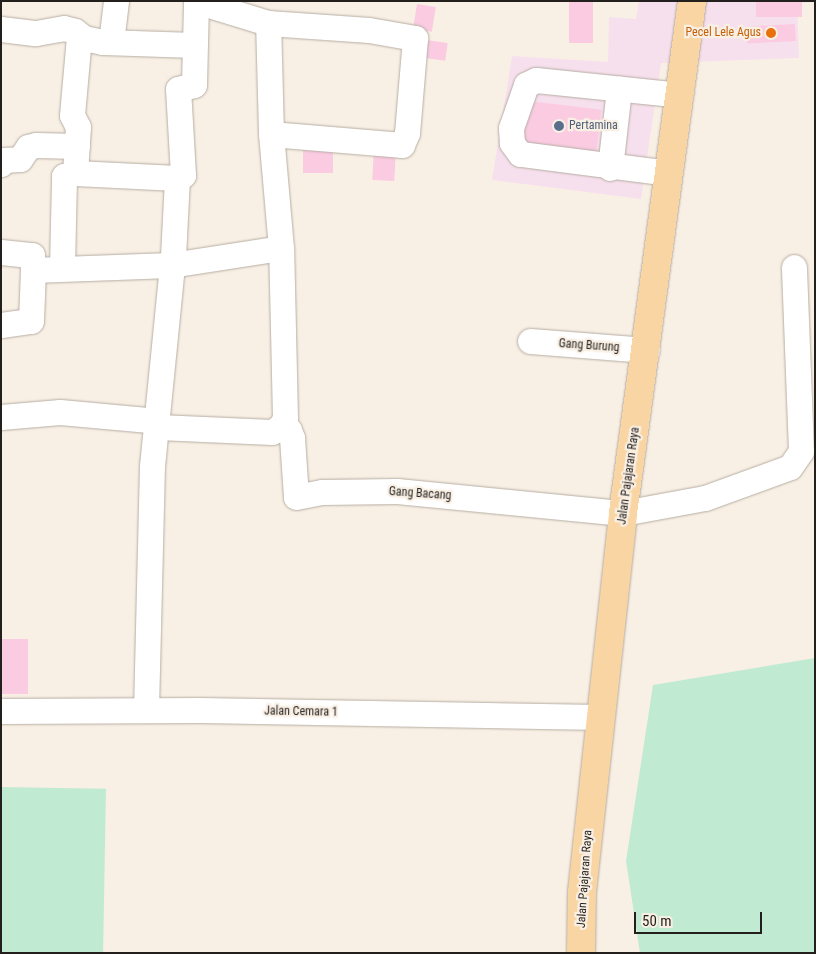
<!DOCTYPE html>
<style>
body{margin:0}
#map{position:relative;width:816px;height:954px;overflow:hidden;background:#f9f0e5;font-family:"Roboto Condensed",sans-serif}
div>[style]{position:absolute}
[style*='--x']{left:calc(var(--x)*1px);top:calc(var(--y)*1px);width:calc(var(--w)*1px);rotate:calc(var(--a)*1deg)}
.commercial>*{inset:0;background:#f7e0ed}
.green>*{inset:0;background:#c1ead2;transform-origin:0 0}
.building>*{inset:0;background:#facbe1;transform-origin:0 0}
.roads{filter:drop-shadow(0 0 1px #b6ada3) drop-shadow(0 0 1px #b6ada3)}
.minor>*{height:25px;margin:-12.5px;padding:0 12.5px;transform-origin:12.5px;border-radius:12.5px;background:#fff}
.major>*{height:28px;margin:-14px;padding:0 14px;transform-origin:14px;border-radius:14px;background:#fad5a4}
.dots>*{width:14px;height:14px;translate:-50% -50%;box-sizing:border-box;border:2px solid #f9f0e5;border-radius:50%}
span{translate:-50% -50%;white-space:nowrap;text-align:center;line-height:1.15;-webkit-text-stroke:4.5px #f9f0e5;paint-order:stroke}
.food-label{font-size:12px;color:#c56008}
.right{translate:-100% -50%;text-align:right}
.service-label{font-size:12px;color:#4e5e75}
.left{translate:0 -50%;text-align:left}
.street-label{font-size:12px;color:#231f1c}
.frame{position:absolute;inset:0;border:2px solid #231f1c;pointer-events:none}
.scale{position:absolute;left:634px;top:912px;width:128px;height:22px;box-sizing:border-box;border:2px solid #231f1c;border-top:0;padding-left:6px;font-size:15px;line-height:18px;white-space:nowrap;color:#231f1c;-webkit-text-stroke:4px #f9f0e5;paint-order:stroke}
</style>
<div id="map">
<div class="commercial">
<i style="clip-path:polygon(639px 1px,815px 2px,797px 3px,799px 58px,661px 63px,641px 199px,492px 180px,512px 56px,608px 62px,609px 17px,636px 19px)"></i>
</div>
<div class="green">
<i style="clip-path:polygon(815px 658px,815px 953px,640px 953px,626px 861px,653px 685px)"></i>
<i style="left:1px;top:787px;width:105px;height:166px;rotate:1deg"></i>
</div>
<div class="building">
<i style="left:569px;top:1px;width:24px;height:42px"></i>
<i style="left:756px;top:1px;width:46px;height:16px"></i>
<i style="left:417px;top:4px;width:19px;height:25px;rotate:9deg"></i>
<i style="left:795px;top:24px;width:17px;height:49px;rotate:87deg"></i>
<i style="left:419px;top:39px;width:29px;height:18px;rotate:8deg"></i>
<i style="left:521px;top:100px;width:81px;height:42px;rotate:7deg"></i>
<i style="left:303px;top:143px;width:30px;height:30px"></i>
<i style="left:374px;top:147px;width:22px;height:33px;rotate:3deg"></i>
<i style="left:28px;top:639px;width:55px;height:27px;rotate:90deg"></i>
</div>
<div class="roads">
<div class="minor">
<i style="--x:1;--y:29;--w:35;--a:7"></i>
<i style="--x:36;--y:33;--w:28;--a:-10"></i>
<i style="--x:64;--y:28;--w:11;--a:15"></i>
<i style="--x:75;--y:31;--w:11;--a:38"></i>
<i style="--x:84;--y:38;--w:19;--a:12"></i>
<i style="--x:103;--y:42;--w:91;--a:1.9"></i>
<i style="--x:111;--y:42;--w:41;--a:-83"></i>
<i style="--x:1;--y:164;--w:4;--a:-63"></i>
<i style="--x:3;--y:160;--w:17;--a:-3"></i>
<i style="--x:20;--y:159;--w:14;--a:-56"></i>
<i style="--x:28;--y:147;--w:8;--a:-14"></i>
<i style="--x:36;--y:145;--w:41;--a:1.4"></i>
<i style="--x:610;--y:168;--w:80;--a:-83.5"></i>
<i style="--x:75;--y:173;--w:102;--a:2.8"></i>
<i style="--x:669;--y:173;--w:150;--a:-172.7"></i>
<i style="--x:520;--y:154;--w:14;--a:-126"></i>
<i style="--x:512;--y:143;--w:15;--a:-94"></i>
<i style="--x:511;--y:128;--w:46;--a:-70.8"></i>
<i style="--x:526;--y:85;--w:11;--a:-27"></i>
<i style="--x:536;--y:80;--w:145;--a:5.9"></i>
<i style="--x:1;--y:252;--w:31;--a:6"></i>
<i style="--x:32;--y:255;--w:15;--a:86"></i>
<i style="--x:62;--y:267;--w:91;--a:-88.7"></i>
<i style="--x:64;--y:176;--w:11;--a:-15"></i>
<i style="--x:75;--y:173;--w:46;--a:-86.3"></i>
<i style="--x:78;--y:127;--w:13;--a:-117"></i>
<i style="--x:72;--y:115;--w:79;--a:-84.9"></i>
<i style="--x:1;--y:325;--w:30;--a:-8"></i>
<i style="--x:31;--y:321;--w:51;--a:-87.8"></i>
<i style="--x:33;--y:270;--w:138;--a:-2.1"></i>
<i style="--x:171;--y:265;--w:111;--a:-8.8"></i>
<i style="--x:530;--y:341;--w:117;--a:4.4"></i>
<i style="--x:1;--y:417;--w:59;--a:-4.8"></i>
<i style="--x:60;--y:412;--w:98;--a:5.2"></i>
<i style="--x:281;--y:426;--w:9;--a:27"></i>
<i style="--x:289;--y:430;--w:9;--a:69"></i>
<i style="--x:292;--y:438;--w:59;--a:86.1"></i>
<i style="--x:296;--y:497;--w:26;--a:-11"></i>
<i style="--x:322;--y:492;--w:75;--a:-0.8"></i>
<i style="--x:397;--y:491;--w:227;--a:5.6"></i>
<i style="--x:623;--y:513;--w:83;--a:-10.4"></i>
<i style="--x:705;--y:498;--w:90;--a:-20"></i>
<i style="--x:790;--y:467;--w:19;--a:-55"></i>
<i style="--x:801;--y:451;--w:184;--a:-92.2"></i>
<i style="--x:158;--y:427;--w:114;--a:2.5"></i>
<i style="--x:272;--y:432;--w:11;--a:-34"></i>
<i style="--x:281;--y:426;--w:9;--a:-63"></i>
<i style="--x:285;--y:418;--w:170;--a:-91.3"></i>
<i style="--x:281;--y:248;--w:114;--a:-95"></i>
<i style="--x:271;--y:134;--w:111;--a:-91.5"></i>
<i style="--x:146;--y:710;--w:244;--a:-88.6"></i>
<i style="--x:152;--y:466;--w:210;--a:-84.3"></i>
<i style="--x:173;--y:257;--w:79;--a:-87.1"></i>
<i style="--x:177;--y:178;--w:7;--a:-27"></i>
<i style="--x:183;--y:175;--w:86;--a:-93.3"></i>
<i style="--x:178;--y:89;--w:16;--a:-14"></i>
<i style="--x:194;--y:85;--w:84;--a:-88.6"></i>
<i style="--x:196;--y:1;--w:75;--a:17"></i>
<i style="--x:268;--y:23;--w:101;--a:4"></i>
<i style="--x:369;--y:30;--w:47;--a:9.9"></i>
<i style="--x:415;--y:38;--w:95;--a:94.8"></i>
<i style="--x:407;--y:133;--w:13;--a:113"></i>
<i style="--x:402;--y:145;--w:131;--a:-175.2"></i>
<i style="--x:1;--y:711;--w:199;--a:-0.3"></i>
<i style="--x:200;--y:710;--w:401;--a:1"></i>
</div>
<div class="major">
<i style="--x:581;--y:953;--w:61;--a:-89.1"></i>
<i style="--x:582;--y:892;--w:381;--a:-83.8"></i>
<i style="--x:623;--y:513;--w:517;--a:-82.32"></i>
</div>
</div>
<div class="dots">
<i style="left:771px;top:33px;background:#e8710a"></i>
<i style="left:559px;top:126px;background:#5c6f8a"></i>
</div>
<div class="food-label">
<span class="right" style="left:761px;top:33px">Pecel Lele Agus</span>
</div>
<div class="service-label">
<span class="left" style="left:569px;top:126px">Pertamina</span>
</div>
<div class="street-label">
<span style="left:589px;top:346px;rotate:4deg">Gang Burung</span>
<span style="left:629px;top:476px;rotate:-82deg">Jalan Pajajaran Raya</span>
<span style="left:420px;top:494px;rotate:4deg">Gang Bacang</span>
<span style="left:301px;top:712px;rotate:1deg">Jalan Cemara 1</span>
<span style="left:585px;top:879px;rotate:-86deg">Jalan Pajajaran Raya</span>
</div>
<div class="frame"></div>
<div class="scale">50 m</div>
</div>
